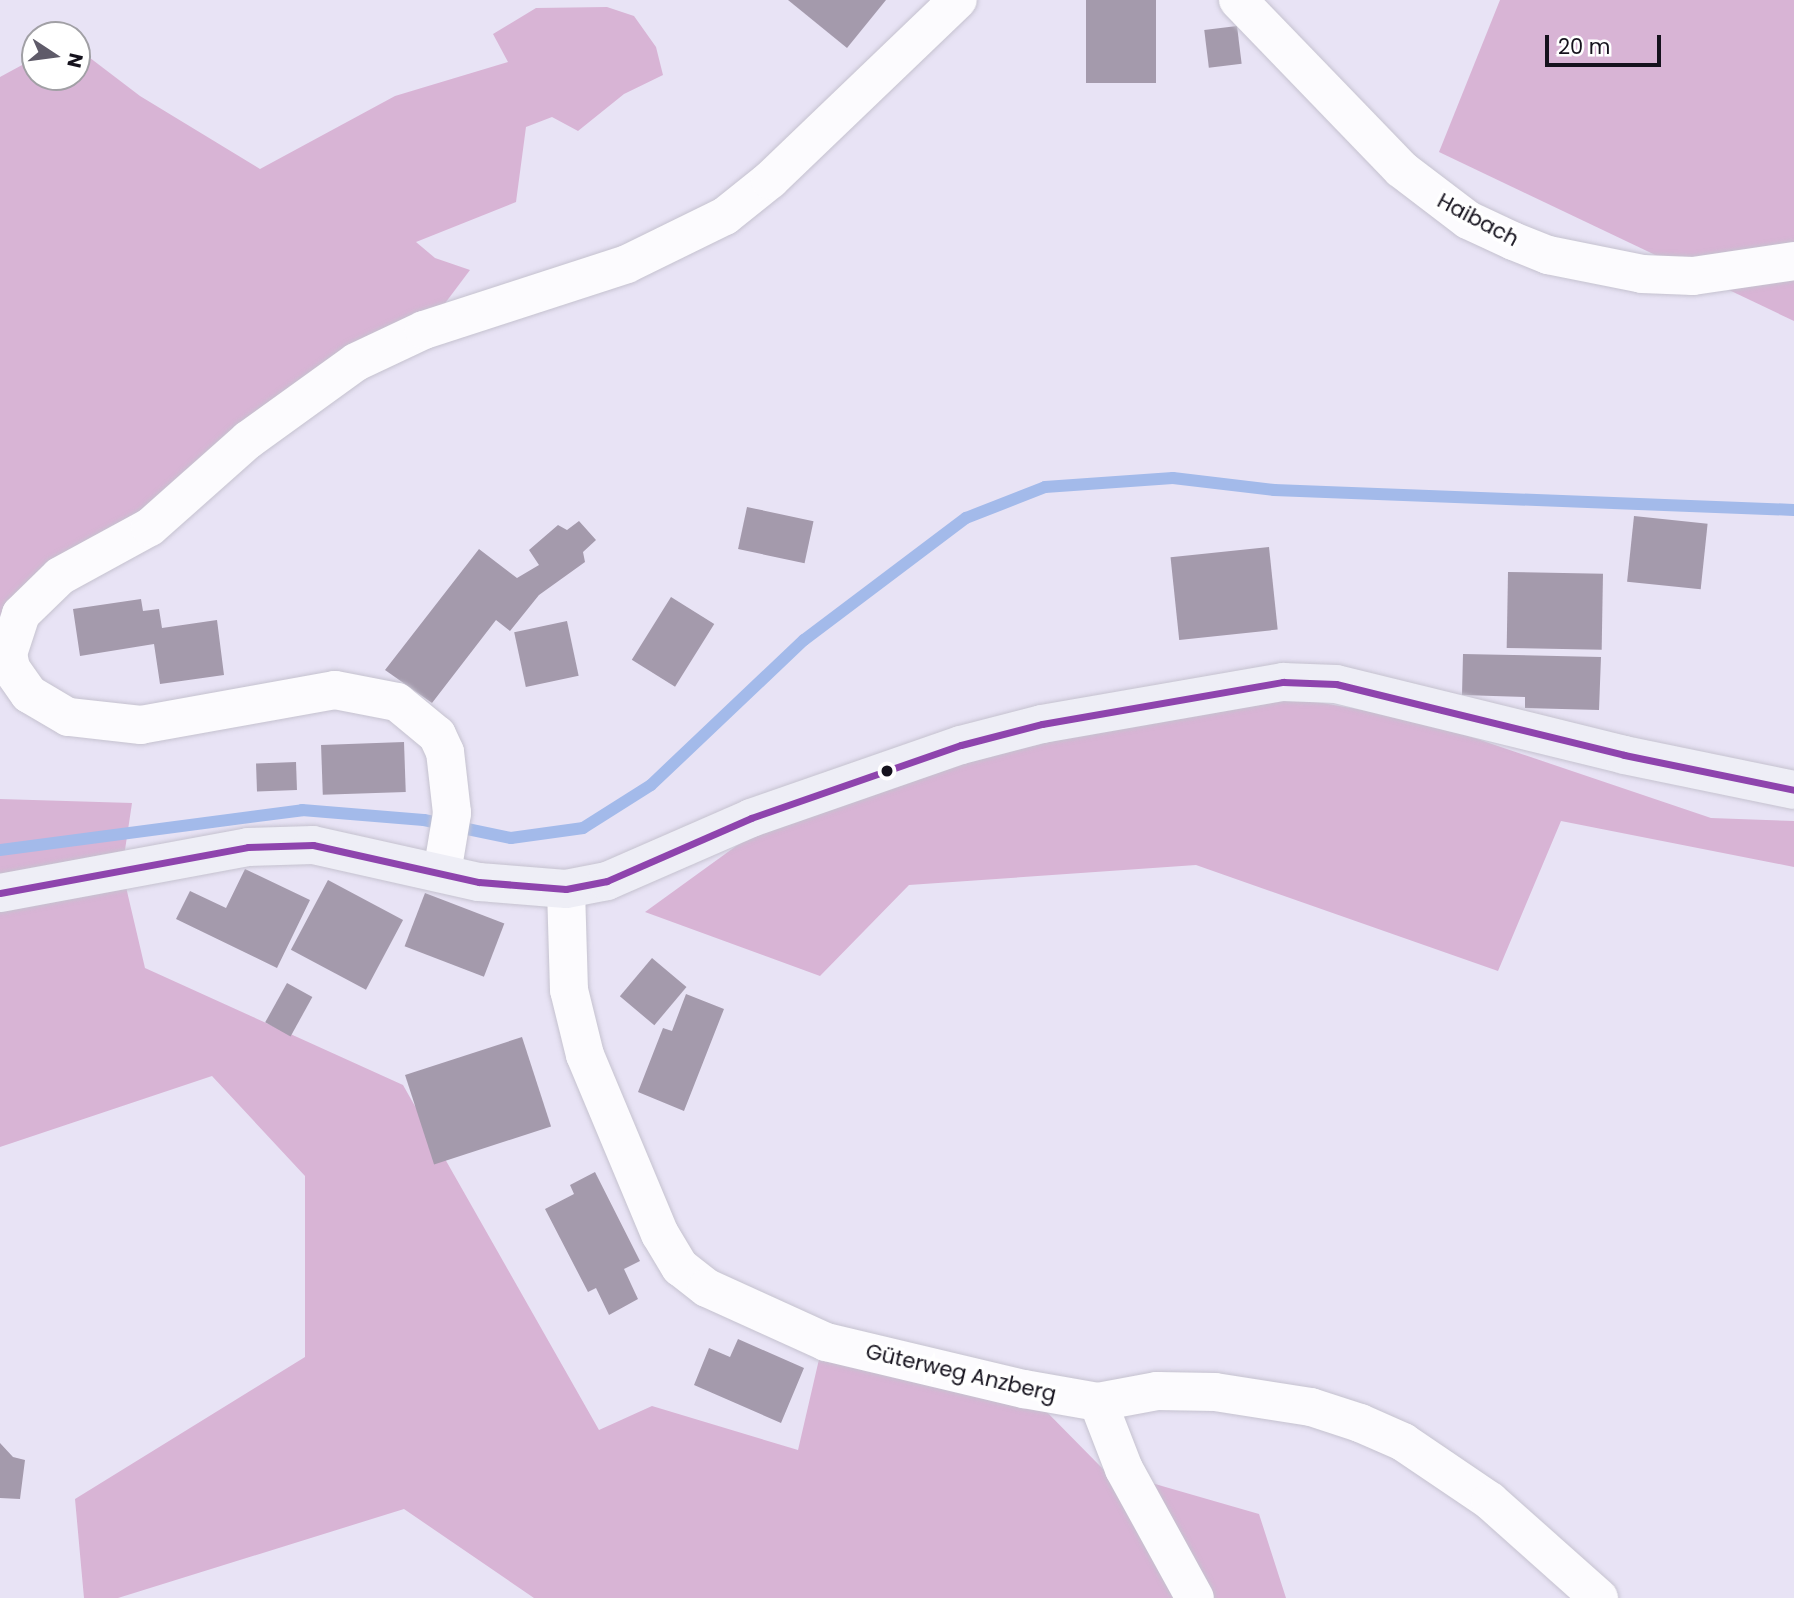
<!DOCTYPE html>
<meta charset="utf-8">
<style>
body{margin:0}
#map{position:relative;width:1794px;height:1598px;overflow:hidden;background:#e8e3f5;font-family:Poppins,sans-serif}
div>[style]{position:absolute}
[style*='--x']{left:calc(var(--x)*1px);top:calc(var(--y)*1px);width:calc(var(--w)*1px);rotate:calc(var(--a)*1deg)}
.forest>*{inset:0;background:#d8b4d5}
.stream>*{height:12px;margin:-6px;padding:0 6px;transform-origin:6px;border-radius:6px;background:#a3baea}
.building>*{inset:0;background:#a49aac;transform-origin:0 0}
.roads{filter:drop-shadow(0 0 2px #c5c2cf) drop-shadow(0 0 2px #c5c2cf)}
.minor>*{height:38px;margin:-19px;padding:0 19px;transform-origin:19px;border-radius:19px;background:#fcfbfe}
.major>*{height:38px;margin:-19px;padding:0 19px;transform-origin:19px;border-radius:19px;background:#eeeef6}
.bus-1>*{height:7px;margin:-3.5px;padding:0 3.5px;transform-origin:3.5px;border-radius:3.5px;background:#8e44ad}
.dots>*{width:19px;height:19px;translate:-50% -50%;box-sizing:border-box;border:4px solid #fff;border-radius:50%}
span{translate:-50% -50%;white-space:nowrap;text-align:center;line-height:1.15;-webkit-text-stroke:7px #fff;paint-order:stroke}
.street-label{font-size:21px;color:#15121d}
.north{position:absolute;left:21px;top:21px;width:70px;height:70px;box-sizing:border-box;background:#fff;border:2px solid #a1a0a5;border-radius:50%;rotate:103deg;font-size:19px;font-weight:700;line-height:28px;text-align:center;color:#15121d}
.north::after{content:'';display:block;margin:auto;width:24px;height:32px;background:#5f5b69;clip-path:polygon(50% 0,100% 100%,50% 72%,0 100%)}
.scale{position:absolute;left:1545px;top:35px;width:116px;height:32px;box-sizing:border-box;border:4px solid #15121d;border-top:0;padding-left:9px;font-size:21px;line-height:24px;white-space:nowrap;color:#15121d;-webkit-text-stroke:5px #fff;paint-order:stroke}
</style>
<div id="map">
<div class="forest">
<i style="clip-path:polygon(1500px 0,1794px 0,1794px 321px,1439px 152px)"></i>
<i style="clip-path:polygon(607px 7px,634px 16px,656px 47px,663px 75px,624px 94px,578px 131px,552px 117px,526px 127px,516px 202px,416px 242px,435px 258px,470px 270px,431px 322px,73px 569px,0 674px,0 77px,35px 58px,35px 77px,77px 77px,77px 48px,140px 96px,260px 169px,395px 96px,508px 62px,493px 34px,536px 8px)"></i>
<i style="clip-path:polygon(1289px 697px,1424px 721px,1711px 818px,1794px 821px,1794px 867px,1561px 821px,1498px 971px,1196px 865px,909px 885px,820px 976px,645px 912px,750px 836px,927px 770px,1107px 729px)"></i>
<i style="clip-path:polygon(0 799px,132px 803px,122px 870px,145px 968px,403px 1085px,599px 1430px,652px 1406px,798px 1450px,823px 1342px,1036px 1401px,1103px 1469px,1259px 1514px,1286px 1598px,534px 1598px,404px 1509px,118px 1598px,84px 1598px,75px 1499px,305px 1357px,305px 1176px,212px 1076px,0 1147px)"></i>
</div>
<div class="stream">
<i style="--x:0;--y:850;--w:305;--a:-7.5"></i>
<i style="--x:302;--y:810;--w:122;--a:4.7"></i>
<i style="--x:424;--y:820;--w:89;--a:11.7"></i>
<i style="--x:511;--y:838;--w:73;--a:-7.9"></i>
<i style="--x:583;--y:828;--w:80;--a:-32.3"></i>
<i style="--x:651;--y:785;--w:211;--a:-43.5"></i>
<i style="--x:804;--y:640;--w:203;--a:-37"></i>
<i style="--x:966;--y:518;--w:85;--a:-21.4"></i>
<i style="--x:1045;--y:487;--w:128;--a:-4"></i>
<i style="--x:1173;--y:478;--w:102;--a:6.8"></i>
<i style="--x:1274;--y:490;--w:520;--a:2.2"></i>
</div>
<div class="building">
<i style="clip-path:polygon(788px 0,886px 0,847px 48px)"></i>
<i style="left:1086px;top:0;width:70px;height:83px"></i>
<i style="left:1237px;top:26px;width:38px;height:33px;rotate:83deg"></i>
<i style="left:747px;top:507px;width:68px;height:43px;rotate:12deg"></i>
<i style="left:1634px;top:516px;width:74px;height:66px;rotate:6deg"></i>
<i style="clip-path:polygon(579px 521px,596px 540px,583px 552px,585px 562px,539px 595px,510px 631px,496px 620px,432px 703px,385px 670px,479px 549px,517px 578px,539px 565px,529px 550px,558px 525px,567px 530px)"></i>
<i style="left:1269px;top:547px;width:83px;height:99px;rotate:84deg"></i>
<i style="left:1508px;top:572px;width:95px;height:76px;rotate:1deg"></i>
<i style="left:671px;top:597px;width:51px;height:74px;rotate:32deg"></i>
<i style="clip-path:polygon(141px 599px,143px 611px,159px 609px,162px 628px,217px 620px,224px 675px,160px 684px,154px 644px,80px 656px,73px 609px)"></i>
<i style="left:567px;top:621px;width:56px;height:54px;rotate:78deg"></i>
<i style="clip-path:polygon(1463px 654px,1601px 657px,1599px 710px,1525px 708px,1525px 697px,1462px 695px)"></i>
<i style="left:404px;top:742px;width:50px;height:83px;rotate:88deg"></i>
<i style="left:296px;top:762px;width:28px;height:40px;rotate:88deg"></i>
<i style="clip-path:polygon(245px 869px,310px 900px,277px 968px,176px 919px,190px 891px,226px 908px)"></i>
<i style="left:328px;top:880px;width:85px;height:79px;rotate:28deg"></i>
<i style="left:425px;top:893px;width:85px;height:57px;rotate:21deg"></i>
<i style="left:652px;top:958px;width:45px;height:50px;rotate:40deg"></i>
<i style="left:287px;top:983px;width:29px;height:45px;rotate:29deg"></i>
<i style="clip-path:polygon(686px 994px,724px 1009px,684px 1111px,638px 1092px,663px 1028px,672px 1031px)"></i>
<i style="left:522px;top:1037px;width:94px;height:123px;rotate:72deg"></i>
<i style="clip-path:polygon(595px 1172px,640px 1261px,624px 1269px,638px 1299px,609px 1315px,596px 1288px,588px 1292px,545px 1209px,574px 1194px,570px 1185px)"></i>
<i style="clip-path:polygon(738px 1339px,804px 1368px,781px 1423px,694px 1385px,709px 1348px,730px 1357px)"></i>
<i style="clip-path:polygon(0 1443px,13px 1457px,25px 1460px,20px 1499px,0 1498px)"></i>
</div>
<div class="roads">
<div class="minor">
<i style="--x:1238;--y:0;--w:235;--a:46"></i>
<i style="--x:1401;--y:169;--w:84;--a:37.3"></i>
<i style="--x:1468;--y:220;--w:50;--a:25"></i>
<i style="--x:1513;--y:241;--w:38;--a:22"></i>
<i style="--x:1548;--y:255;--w:96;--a:11.4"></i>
<i style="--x:1642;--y:274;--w:51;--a:2.2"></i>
<i style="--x:1693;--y:276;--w:102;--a:-8.4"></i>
<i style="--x:442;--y:873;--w:61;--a:-80.5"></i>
<i style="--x:452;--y:813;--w:61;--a:-96.5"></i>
<i style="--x:445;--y:752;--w:19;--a:-115"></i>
<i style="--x:437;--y:735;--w:52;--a:-140.5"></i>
<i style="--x:397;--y:702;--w:63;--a:-169"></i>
<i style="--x:335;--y:690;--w:197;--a:169.8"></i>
<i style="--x:141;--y:725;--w:73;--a:-173.7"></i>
<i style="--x:68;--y:717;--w:45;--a:-149.5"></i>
<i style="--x:29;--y:694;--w:32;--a:-125"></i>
<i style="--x:11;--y:668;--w:14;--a:-102"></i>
<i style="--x:8;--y:654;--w:42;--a:-72"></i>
<i style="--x:21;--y:614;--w:54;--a:-44.3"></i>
<i style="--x:60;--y:576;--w:102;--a:-28.6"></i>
<i style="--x:150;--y:527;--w:131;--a:-41.6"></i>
<i style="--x:248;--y:440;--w:133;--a:-35.8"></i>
<i style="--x:356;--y:362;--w:75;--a:-25.2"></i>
<i style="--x:424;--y:330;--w:213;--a:-18"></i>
<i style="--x:627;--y:264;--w:109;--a:-26.1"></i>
<i style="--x:725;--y:216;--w:58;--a:-38.7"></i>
<i style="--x:770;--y:180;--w:260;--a:-43.8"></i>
<i style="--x:566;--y:889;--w:101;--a:88.3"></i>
<i style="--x:569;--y:990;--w:67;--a:76.2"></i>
<i style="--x:585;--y:1055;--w:194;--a:67.3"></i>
<i style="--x:660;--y:1234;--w:39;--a:59"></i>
<i style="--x:680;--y:1267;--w:34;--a:38"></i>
<i style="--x:707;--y:1288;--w:131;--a:24.4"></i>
<i style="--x:826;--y:1342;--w:204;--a:13.4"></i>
<i style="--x:1024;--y:1389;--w:75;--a:10"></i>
<i style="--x:1098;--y:1402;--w:60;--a:-10.6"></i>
<i style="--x:1157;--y:1391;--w:58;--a:1"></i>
<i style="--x:1215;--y:1392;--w:97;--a:8.9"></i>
<i style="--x:1311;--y:1407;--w:52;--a:18.1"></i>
<i style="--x:1360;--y:1423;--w:47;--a:23.8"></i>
<i style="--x:1403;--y:1442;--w:105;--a:34.1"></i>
<i style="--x:1490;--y:1501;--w:146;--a:41.7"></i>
<i style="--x:1098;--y:1402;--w:72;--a:68.8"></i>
<i style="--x:1124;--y:1469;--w:147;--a:61.2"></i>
</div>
<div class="major">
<i style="--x:0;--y:893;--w:252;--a:-10.5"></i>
<i style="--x:248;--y:847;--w:65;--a:-1.8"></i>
<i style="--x:313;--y:845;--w:170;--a:12.6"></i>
<i style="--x:479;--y:882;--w:87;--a:4.6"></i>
<i style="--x:566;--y:889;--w:42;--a:-11"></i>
<i style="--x:607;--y:881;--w:157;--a:-23.6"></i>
<i style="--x:751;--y:818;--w:222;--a:-19.2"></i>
<i style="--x:961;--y:745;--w:84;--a:-14.5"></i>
<i style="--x:1042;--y:724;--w:245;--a:-9.9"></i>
<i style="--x:1283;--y:682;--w:53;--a:2.2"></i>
<i style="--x:1336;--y:684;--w:297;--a:13.8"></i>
<i style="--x:1624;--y:755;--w:174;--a:11.6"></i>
</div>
</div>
<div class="bus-1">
<i style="--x:0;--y:893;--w:252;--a:-10.5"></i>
<i style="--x:248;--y:847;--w:65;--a:-1.8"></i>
<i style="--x:313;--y:845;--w:170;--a:12.6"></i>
<i style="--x:479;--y:882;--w:87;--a:4.6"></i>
<i style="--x:566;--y:889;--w:42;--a:-11"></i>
<i style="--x:607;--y:881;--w:157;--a:-23.6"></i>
<i style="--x:751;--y:818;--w:222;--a:-19.2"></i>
<i style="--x:961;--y:745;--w:84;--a:-14.5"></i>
<i style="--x:1042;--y:724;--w:245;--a:-9.9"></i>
<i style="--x:1283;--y:682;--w:53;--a:2.2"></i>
<i style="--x:1336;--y:684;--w:297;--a:13.8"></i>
<i style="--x:1624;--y:755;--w:174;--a:11.6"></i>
</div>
<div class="dots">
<i style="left:887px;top:771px;background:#15121d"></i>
</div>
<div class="street-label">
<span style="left:1478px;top:220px;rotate:28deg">Haibach</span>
<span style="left:961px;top:1373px;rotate:13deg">Güterweg Anzberg</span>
</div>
<div class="north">N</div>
<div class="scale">20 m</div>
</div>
